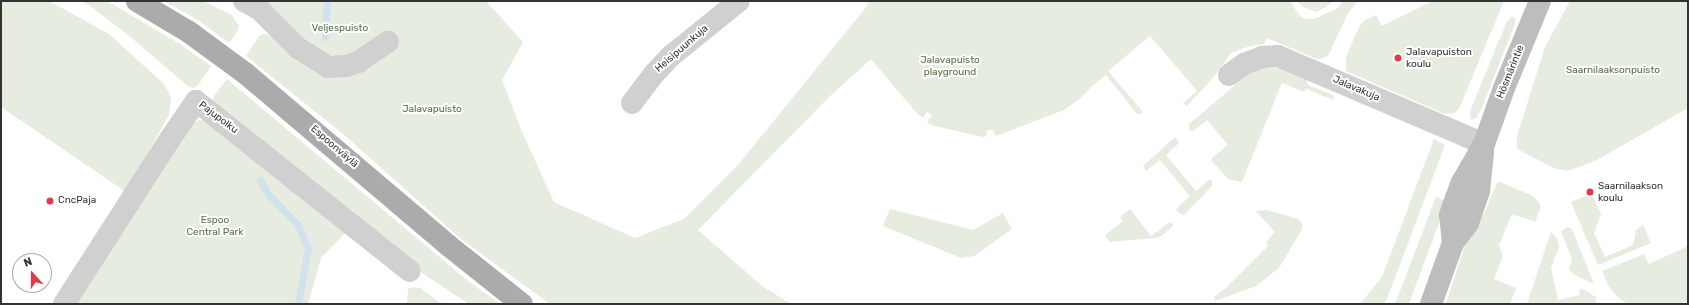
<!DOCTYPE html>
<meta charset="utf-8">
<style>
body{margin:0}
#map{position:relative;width:1689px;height:305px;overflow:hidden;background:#fff;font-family:Rubik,sans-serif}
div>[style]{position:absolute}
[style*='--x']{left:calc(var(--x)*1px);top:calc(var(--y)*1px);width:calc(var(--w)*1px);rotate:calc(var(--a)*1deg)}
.green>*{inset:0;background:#e6ecdf}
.stream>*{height:7px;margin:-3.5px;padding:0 3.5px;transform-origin:3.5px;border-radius:3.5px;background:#cfe2ee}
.street>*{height:22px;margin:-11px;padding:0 11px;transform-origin:11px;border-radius:11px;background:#d0d0d0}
.secondary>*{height:22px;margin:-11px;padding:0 11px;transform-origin:11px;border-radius:11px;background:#bdbdbd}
.primary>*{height:22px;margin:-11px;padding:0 11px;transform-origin:11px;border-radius:11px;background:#ababab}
.dots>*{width:11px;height:11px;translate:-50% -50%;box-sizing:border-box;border:2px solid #fff;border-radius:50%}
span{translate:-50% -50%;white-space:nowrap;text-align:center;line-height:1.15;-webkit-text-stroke:4px #fff;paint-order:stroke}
.park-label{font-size:10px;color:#56703f}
.street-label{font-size:10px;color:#333}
.poi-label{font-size:10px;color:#333}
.left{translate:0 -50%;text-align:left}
.frame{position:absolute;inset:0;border:2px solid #333;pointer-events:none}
.north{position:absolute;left:12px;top:253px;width:40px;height:40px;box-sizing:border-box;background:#fff;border:1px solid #adadad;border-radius:50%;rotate:339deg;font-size:11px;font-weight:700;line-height:16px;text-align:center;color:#333}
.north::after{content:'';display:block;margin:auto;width:14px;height:18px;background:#e63946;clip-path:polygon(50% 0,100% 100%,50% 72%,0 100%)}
</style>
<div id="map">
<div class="green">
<i style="clip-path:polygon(1px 1px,49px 1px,109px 34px,164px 84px,171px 97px,169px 115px,126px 192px,1px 107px)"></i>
<i style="clip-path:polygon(81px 1px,107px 1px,180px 44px,211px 66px,198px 85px,194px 88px,189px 87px,127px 34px,90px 6px)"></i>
<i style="clip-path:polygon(164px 1px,203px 1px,232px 15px,239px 26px,237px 32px,229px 43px,198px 20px)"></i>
<i style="clip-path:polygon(262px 1px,486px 1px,523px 42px,502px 80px,522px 132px,554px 202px,635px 238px,684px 219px,738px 165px,868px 5px,866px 1px,1291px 1px,1295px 9px,1302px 18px,1314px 19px,1338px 8px,1342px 1px,1358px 1px,1348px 13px,1328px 56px,1324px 58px,1317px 59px,1267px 38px,1264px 44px,1250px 46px,1231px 53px,1212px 79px,1187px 106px,1183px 103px,1197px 91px,1150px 36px,1108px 71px,1143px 112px,1138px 115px,1106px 75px,1092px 86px,1082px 97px,1064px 110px,996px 136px,993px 130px,987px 130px,986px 136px,983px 137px,931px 125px,927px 122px,932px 115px,927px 112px,923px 118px,915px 111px,871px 59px,830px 96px,698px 230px,762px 286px,791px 304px,550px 304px,461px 239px,343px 134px,246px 56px,259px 36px,263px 34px,268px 35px,327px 77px,359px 54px,336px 57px,313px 48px)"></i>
<i style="clip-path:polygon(1297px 1px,1333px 1px,1326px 7px,1316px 12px,1303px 7px)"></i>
<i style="clip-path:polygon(1433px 1px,1504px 1px,1459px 109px,1454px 113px,1445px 114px,1346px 71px,1346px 57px,1359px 27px,1365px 20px,1376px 15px,1382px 26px)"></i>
<i style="clip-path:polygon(1570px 1px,1688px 1px,1688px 108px,1595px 161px,1568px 171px,1556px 169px,1517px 149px,1517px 136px,1545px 47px)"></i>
<i style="clip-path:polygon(1512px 17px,1515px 18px,1515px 24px,1481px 110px,1476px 118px,1471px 120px,1470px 112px,1473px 104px,1507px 21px)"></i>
<i style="clip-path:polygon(1268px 67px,1279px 68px,1306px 79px,1308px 85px,1335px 96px,1333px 100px,1306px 89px,1304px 92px,1282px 83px,1242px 182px,1228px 179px,1212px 161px,1212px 158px,1228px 145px,1207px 120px,1192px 132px,1189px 128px,1189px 124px,1252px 71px)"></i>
<i style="clip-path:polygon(227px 79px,468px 281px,500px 304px,469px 304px,410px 265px,212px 102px,214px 96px)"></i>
<i style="clip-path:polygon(200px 120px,214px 124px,345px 233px,321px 258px,308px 304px,75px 304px,186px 126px)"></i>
<i style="clip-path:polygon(1175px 137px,1179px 143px,1166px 155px,1196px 191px,1210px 179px,1212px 181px,1212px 186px,1184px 215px,1178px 212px,1176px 209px,1190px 196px,1160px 160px,1146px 171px,1143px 166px)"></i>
<i style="clip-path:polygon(1434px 139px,1445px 145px,1385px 304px,1360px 304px,1382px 277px)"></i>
<i style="clip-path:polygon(1498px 181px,1531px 195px,1539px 202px,1541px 207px,1535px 222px,1512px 214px,1499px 245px,1503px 256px,1494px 279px,1516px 288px,1510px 304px,1446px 304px,1469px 232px,1480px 214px,1483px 216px)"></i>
<i style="clip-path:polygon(1588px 195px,1593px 197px,1601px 214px,1594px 233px,1605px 257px,1631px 246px,1634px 242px,1636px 230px,1643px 225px,1651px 243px,1598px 265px,1571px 202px)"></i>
<i style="clip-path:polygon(1436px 197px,1447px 201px,1409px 304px,1395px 304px)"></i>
<i style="clip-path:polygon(890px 209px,973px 230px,1003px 213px,1012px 229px,974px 256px,961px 258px,883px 226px)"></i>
<i style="clip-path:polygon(1130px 209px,1151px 236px,1170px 222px,1173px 224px,1172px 227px,1161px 236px,1155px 238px,1110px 242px,1105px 235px,1123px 221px,1120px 217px)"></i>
<i style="clip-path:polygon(1267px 210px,1298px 219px,1302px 223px,1302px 229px,1279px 268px,1256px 286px,1215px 301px,1214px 297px,1226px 288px,1268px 246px,1266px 242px,1275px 232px,1256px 211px)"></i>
<i style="clip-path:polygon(1567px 227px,1572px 229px,1594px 284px,1573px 274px,1569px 269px,1572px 259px,1561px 231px)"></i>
<i style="clip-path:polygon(1551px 232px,1557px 239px,1559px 246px,1551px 268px,1558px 300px,1580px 295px,1579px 289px,1582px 289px,1596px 297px,1596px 304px,1527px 304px)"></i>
<i style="clip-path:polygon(1688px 246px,1688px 300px,1679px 304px,1628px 304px,1620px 299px,1609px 287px,1602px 271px,1644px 254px,1649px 264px)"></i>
<i style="clip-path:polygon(414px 287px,420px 288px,442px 304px,407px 304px,408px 289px)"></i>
</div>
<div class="stream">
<i style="--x:325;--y:37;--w:36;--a:-87"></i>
<i style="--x:260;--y:180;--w:16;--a:60"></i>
<i style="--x:268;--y:194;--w:43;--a:45.9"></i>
<i style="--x:298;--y:225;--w:25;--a:67"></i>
<i style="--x:308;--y:248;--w:57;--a:100.1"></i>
</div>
<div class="street">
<i style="--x:244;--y:1;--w:18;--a:29"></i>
<i style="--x:260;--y:10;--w:54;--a:45"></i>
<i style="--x:298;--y:48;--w:36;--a:32"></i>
<i style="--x:328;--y:67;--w:18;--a:-3"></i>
<i style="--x:346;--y:66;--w:13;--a:-18"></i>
<i style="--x:358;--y:62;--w:36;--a:-34"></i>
<i style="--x:1229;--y:75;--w:19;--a:-36"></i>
<i style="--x:1244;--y:64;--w:19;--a:-21"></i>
<i style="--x:1262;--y:57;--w:16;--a:-4"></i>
<i style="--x:1278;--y:56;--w:224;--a:23.1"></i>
<i style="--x:632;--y:103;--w:36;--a:-53"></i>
<i style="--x:654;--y:74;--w:25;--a:-47"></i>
<i style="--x:671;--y:56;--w:87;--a:-39"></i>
<i style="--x:64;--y:304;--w:196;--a:-57.3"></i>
<i style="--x:170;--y:139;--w:46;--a:-55.6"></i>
<i style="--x:196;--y:101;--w:273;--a:38.5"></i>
</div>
<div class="secondary">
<i style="--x:1453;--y:243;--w:28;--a:-96"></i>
<i style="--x:1450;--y:215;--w:18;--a:-71"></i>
<i style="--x:1456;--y:198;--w:15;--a:-70"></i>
<i style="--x:1461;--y:184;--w:46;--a:-60.1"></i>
<i style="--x:1484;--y:144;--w:59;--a:-70.3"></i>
<i style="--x:1504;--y:88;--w:94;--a:-67.5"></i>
<i style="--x:1431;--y:304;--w:65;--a:-70.2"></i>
<i style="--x:1453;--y:243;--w:25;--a:-53"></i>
<i style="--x:1468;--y:223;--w:34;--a:-71"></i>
<i style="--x:1479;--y:191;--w:39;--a:-84"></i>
</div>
<div class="primary">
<i style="--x:137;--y:1;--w:61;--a:30.8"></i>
<i style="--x:189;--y:32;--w:69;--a:36.2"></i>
<i style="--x:245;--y:73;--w:267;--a:40.3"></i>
<i style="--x:449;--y:246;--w:93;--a:38.5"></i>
</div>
<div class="dots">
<i style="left:1398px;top:58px;background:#e63946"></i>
<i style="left:1590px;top:192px;background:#e63946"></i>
<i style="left:50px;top:201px;background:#e63946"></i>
</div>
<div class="park-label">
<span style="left:340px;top:29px">Veljespuisto</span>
<span style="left:950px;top:66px">Jalavapuisto<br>playground</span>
<span style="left:1613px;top:71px">Saarnilaaksonpuisto</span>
<span style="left:432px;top:110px">Jalavapuisto</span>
<span style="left:215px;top:226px">Espoo<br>Central Park</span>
</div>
<div class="street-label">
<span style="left:682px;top:49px;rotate:-41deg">Heisipuunkuja</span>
<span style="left:1511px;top:72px;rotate:-68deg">Hösmärintie</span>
<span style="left:1356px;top:89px;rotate:23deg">Jalavakuja</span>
<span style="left:218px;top:118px;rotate:37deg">Pajupolku</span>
<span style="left:334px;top:147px;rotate:41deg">Espoonväylä</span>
</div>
<div class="poi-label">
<span class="left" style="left:1406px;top:58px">Jalavapuiston<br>koulu</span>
<span class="left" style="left:1598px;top:192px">Saarnilaakson<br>koulu</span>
<span class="left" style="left:58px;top:201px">CncPaja</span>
</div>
<div class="frame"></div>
<div class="north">N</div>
</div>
